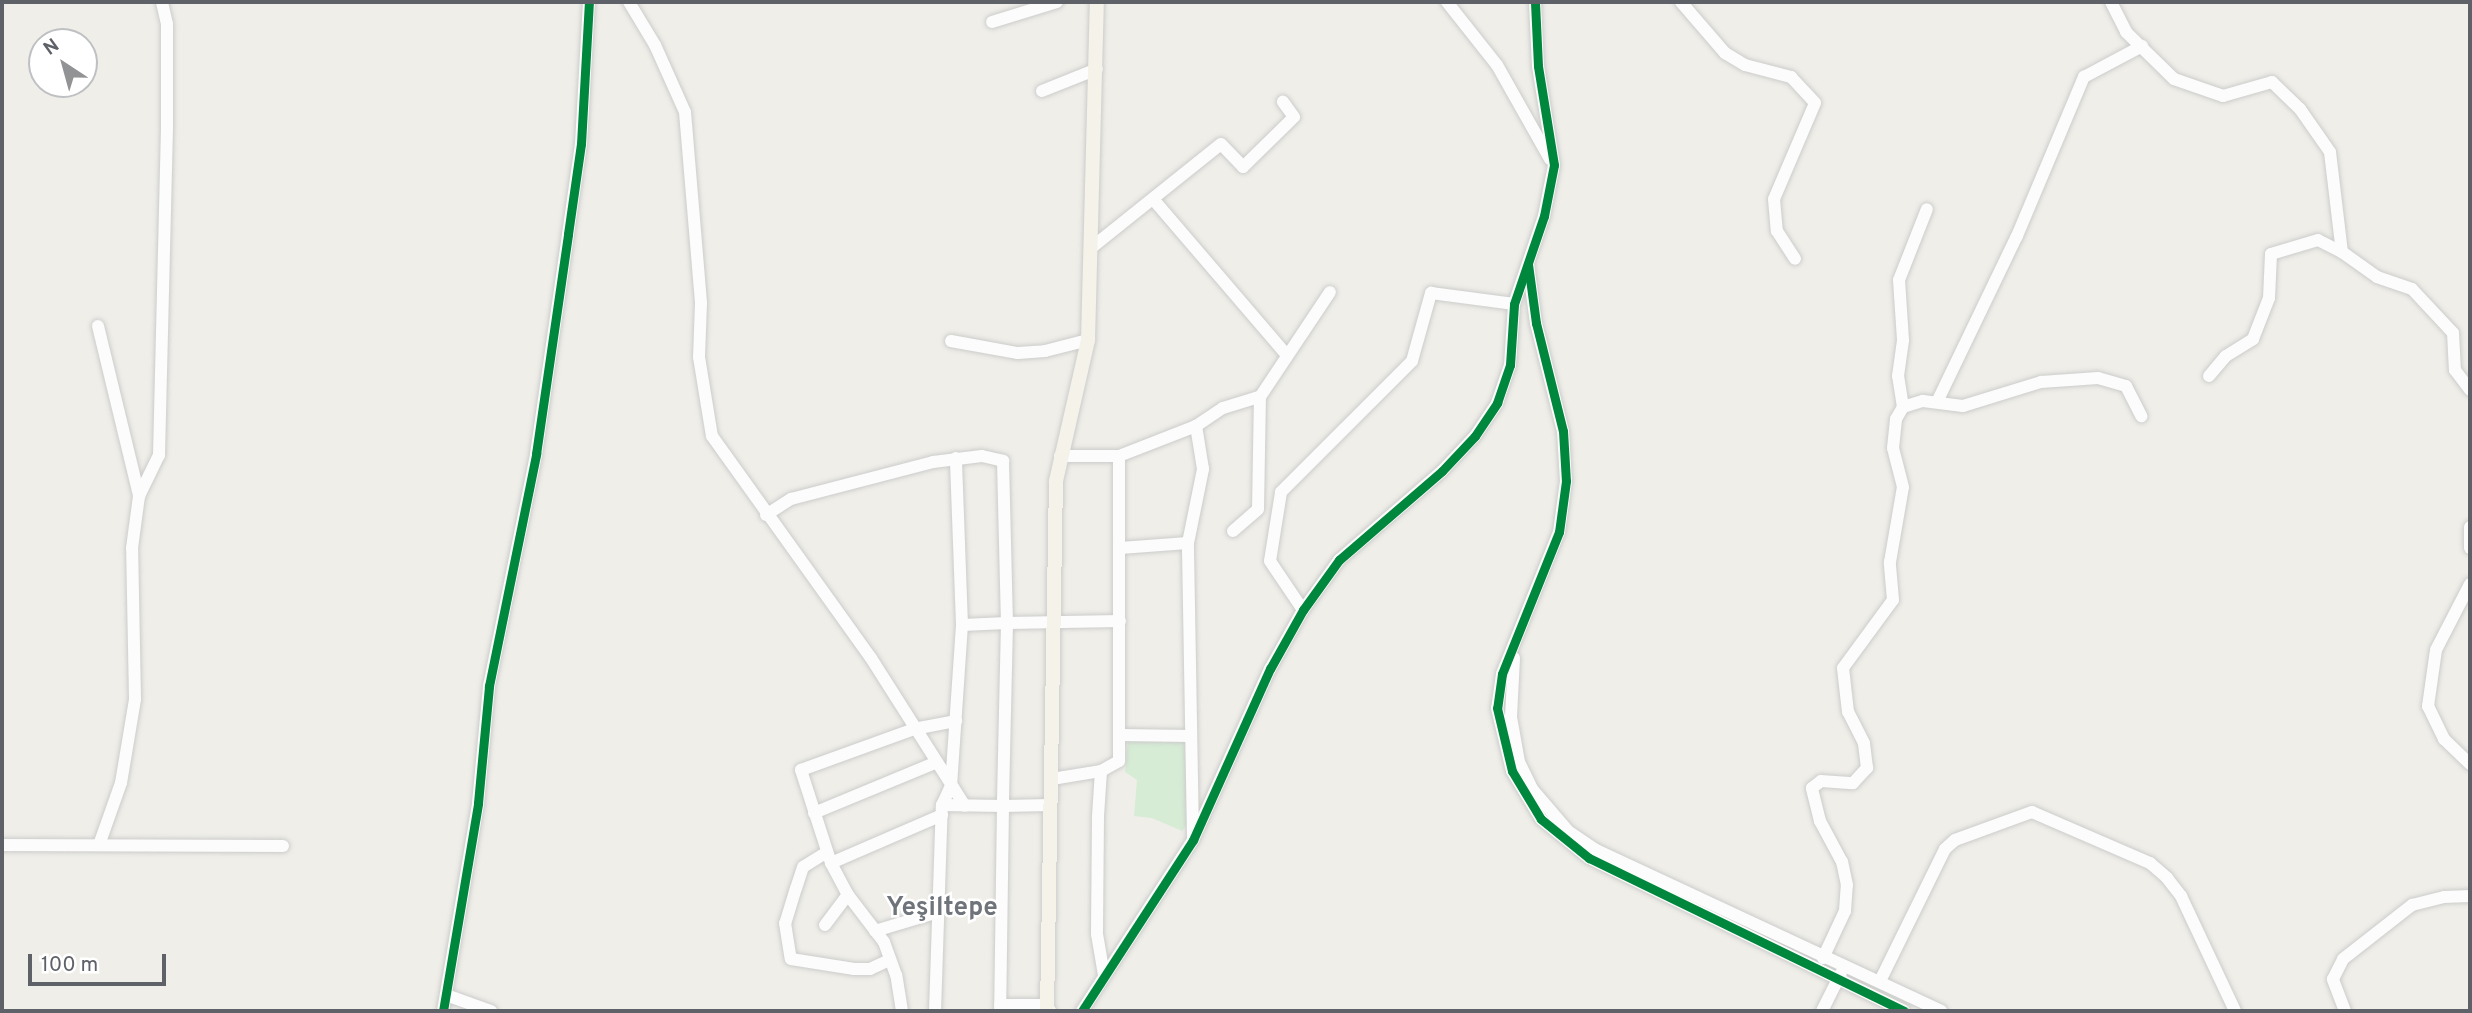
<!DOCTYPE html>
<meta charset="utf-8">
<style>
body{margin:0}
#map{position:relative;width:2472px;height:1013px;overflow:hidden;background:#efeee9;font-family:Overpass,sans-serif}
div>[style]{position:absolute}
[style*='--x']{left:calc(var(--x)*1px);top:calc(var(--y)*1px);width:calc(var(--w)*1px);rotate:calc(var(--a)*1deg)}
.green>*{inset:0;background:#d6ecd5}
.roads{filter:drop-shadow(0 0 2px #cccccb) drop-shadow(0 0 2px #cccccb)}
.minor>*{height:12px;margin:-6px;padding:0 6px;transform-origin:6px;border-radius:6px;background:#fdfcfc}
.major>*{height:14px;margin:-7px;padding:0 7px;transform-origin:7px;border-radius:7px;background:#f4f2e9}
.cycleway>*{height:9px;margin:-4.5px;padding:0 4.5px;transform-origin:4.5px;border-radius:4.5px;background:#00873e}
span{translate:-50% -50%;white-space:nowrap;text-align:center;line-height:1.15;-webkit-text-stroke:5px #fff;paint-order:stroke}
.district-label{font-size:26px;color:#6f747a;font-weight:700}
.frame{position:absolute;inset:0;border:4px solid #5e6268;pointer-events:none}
.north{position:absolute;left:28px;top:28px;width:70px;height:70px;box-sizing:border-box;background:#fff;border:2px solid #bfc0c3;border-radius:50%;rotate:324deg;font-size:19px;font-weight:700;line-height:28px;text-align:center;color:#5e6268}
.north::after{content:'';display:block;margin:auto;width:24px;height:32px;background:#919395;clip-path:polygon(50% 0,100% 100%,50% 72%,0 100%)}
.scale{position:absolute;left:28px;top:954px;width:138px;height:32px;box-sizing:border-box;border:4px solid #5e6268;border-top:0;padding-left:9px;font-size:21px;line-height:24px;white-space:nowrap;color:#5e6268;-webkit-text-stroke:5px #fff;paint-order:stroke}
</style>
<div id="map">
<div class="green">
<i style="clip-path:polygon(1128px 740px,1185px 741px,1188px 822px,1182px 831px,1152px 818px,1134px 816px,1137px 780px,1125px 772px)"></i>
</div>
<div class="roads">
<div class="minor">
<i style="--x:629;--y:2;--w:50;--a:58.8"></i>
<i style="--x:655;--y:45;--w:73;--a:65.9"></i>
<i style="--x:685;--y:112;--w:192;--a:85.2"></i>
<i style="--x:701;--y:303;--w:54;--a:92.1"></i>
<i style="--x:699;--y:357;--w:80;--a:80.7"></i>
<i style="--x:712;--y:436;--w:273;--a:54.4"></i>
<i style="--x:871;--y:658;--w:175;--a:57.6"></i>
<i style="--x:1447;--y:2;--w:80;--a:51.6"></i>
<i style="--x:1497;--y:65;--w:108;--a:60.6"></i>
<i style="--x:1681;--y:2;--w:67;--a:49.2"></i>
<i style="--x:1725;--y:53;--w:23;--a:31"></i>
<i style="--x:1745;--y:65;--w:48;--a:14.6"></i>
<i style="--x:1791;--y:77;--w:35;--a:47"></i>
<i style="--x:1815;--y:103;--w:104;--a:113.1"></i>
<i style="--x:1774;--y:199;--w:32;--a:85"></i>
<i style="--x:1777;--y:231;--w:33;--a:57"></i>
<i style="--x:2111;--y:2;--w:34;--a:63"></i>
<i style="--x:2126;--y:32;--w:67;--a:44.4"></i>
<i style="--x:2174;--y:79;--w:52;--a:19.1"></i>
<i style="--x:2223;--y:96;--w:51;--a:-15.9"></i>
<i style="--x:2272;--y:82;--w:39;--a:44"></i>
<i style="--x:2300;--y:109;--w:52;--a:55.1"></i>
<i style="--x:2330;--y:152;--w:101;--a:83.2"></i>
<i style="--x:2342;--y:252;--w:43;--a:35.5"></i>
<i style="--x:2377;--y:277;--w:37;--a:19"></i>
<i style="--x:2412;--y:289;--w:60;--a:47"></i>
<i style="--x:2453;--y:333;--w:37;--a:87"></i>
<i style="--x:2455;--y:370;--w:25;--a:53"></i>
<i style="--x:992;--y:22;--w:68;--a:-17.1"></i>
<i style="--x:1042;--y:91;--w:59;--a:-21.8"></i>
<i style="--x:1153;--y:199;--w:203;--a:49.4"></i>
<i style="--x:1091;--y:248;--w:166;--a:-38.7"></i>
<i style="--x:1221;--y:144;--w:32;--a:46"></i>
<i style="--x:1243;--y:167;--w:71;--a:-44.4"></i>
<i style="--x:1294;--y:117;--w:19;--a:-126"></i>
<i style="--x:1528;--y:264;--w:60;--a:82.3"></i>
<i style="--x:1536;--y:323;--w:111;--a:76"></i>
<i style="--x:1563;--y:431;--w:50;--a:86.6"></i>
<i style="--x:1566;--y:481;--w:51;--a:97.8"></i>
<i style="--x:1559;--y:532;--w:153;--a:111.9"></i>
<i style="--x:1502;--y:674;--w:34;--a:98"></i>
<i style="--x:1497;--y:708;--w:65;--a:76.6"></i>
<i style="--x:1512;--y:771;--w:56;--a:58.9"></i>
<i style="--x:1541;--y:819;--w:62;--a:39.1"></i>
<i style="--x:1589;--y:858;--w:350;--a:25.9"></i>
<i style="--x:98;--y:326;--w:175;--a:76.4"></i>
<i style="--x:951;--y:341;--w:68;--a:10.2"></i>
<i style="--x:1018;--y:353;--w:27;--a:-4"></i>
<i style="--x:1045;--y:351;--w:44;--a:-14.3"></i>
<i style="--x:2209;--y:376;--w:26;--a:-50"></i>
<i style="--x:2226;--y:356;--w:32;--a:-32"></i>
<i style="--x:2253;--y:339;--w:44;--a:-68.7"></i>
<i style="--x:2269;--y:298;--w:44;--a:-87.4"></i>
<i style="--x:2271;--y:254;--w:49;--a:-16.6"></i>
<i style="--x:2318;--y:240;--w:27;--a:27"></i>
<i style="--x:1937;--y:402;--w:184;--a:-64.3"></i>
<i style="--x:2017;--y:236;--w:173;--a:-67.2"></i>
<i style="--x:2084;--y:77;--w:66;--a:-28.1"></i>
<i style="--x:1903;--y:407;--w:31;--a:-99"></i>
<i style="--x:1898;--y:376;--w:36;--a:-82"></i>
<i style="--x:1903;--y:340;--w:60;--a:-93.8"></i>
<i style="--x:1899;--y:280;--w:76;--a:-68.5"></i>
<i style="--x:1060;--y:456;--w:59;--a:0"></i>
<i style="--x:1119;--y:456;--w:305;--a:90"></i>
<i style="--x:1119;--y:761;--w:21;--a:151"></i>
<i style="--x:1101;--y:771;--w:45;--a:93.8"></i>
<i style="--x:1098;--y:816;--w:118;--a:90.5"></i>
<i style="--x:1097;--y:934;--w:42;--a:80.3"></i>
<i style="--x:1119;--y:456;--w:83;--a:-21.3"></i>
<i style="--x:1196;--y:426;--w:32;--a:-34"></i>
<i style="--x:1223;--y:408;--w:39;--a:-17"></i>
<i style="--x:1260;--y:397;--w:126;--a:-56.3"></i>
<i style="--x:766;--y:515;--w:30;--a:-33"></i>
<i style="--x:791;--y:499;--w:147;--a:-14.6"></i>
<i style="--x:933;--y:462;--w:49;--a:-7"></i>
<i style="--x:982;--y:456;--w:22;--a:13"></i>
<i style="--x:1003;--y:461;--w:162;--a:88.6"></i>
<i style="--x:1007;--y:623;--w:113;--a:-1"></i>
<i style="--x:2470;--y:527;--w:21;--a:90"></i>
<i style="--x:1233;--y:531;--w:33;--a:-41"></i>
<i style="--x:1258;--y:509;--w:112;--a:-89"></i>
<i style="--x:1120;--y:548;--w:68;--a:-4.2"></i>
<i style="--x:2470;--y:584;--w:74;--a:117.3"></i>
<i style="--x:2436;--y:650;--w:57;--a:98.1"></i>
<i style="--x:2428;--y:706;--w:37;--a:64"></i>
<i style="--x:2444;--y:739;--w:36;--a:44"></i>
<i style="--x:1303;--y:610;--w:59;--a:-124"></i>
<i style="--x:1270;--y:561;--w:70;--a:-80.9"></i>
<i style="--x:1281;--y:492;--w:185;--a:-45"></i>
<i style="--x:1412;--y:361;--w:71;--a:-74.4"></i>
<i style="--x:1431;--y:293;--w:84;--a:7.5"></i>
<i style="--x:962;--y:625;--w:45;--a:-2.5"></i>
<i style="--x:1007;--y:623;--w:183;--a:91.3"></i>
<i style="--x:1003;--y:806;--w:47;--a:-1.2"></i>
<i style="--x:1514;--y:658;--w:59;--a:92.9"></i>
<i style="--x:1511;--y:717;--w:46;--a:79.9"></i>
<i style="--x:1519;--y:762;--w:30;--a:64"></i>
<i style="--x:1532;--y:789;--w:55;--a:49.4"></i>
<i style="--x:1568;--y:831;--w:34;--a:34"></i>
<i style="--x:1596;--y:850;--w:381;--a:25"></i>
<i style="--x:1120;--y:735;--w:71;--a:0.8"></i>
<i style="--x:1052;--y:779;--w:50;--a:-9.3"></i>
<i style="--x:942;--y:805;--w:61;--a:0.9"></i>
<i style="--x:1003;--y:806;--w:205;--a:90.8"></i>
<i style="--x:814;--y:813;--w:131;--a:-22.5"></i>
<i style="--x:1193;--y:836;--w:293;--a:-91"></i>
<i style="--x:1188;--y:543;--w:76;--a:-78.5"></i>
<i style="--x:1203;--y:469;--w:44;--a:-99.2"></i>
<i style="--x:2;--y:845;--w:281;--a:0.2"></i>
<i style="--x:99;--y:845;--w:66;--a:-70.5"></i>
<i style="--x:121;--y:783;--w:85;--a:-80.5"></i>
<i style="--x:135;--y:699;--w:151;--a:-91.1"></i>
<i style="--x:132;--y:548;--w:52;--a:-82.3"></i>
<i style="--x:139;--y:496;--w:46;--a:-64"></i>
<i style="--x:159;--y:455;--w:329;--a:-88.6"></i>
<i style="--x:167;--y:126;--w:102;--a:-90"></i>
<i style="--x:167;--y:24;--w:23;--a:-103"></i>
<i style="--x:827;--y:852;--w:28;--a:148"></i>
<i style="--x:803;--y:867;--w:22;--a:108"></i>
<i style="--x:796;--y:888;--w:37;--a:107"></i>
<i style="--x:785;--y:923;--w:36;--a:81"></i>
<i style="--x:791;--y:959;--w:64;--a:9"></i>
<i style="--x:854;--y:969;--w:16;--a:0"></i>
<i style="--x:870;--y:969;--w:21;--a:-25"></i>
<i style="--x:831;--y:863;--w:121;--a:-23.4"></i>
<i style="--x:825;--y:925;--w:38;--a:-53"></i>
<i style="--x:875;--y:931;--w:66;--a:-16.8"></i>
<i style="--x:1823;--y:958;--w:52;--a:-64.9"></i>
<i style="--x:1845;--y:911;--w:26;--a:-86"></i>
<i style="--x:1847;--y:885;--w:24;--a:-102"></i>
<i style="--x:1842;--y:862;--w:47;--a:-118.2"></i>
<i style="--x:1820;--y:821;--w:34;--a:-104"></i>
<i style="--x:1812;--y:788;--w:11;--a:-38"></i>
<i style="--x:1821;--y:781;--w:32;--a:4"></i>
<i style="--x:1853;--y:783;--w:21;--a:-47"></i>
<i style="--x:1867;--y:768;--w:25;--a:-97"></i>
<i style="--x:1864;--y:743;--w:35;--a:-117"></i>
<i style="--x:1848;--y:712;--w:44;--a:-96.5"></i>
<i style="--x:1843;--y:668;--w:84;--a:-53.7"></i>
<i style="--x:1893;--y:600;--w:38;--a:-95"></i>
<i style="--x:1890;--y:562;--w:76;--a:-80.2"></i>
<i style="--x:1903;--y:487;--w:40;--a:-104.4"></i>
<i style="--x:1893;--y:448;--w:29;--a:-84"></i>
<i style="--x:1896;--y:419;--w:14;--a:-60"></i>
<i style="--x:1903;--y:407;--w:21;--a:-17"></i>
<i style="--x:1923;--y:401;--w:40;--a:7.1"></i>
<i style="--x:1963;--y:406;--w:82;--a:-17.1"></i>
<i style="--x:2041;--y:382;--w:57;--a:-4"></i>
<i style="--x:2098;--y:378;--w:29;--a:16"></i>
<i style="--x:2126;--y:386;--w:34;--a:63"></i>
<i style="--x:1880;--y:981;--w:147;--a:-63.8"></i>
<i style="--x:1945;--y:849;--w:13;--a:-42"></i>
<i style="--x:1955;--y:840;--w:82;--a:-20"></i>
<i style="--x:2032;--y:812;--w:129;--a:23.4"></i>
<i style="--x:2150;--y:863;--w:23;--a:41"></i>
<i style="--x:2167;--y:878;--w:23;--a:52"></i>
<i style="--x:2181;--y:896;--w:127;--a:64.8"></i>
<i style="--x:446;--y:995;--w:48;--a:19.6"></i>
<i style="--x:1000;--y:1005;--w:47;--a:0"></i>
<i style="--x:1047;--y:1005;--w:7;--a:63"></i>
<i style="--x:443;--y:1011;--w:211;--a:-80.4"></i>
<i style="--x:478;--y:803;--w:118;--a:-84.6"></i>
<i style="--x:489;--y:686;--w:237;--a:-78.5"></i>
<i style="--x:536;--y:454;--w:222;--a:-81.7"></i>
<i style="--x:568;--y:234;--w:91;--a:-81.8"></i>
<i style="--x:581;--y:144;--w:142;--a:-86.8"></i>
<i style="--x:902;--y:1011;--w:36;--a:-99"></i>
<i style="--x:896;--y:975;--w:35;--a:-110"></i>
<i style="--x:884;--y:942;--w:59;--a:-127.5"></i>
<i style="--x:848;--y:895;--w:36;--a:-118"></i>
<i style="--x:831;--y:863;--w:98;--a:-107.9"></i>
<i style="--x:801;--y:770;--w:120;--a:-19.9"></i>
<i style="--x:914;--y:729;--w:43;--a:-10.8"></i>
<i style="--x:935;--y:1011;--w:206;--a:-88.1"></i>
<i style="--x:942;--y:805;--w:21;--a:-65"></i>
<i style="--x:951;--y:786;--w:161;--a:-86.1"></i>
<i style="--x:962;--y:625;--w:167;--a:-92.1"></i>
<i style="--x:1082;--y:1011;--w:204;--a:-57"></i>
<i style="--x:1193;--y:840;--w:188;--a:-65.8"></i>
<i style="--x:1270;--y:669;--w:68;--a:-60.8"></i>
<i style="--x:1303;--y:610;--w:62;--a:-54.2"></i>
<i style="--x:1339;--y:560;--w:136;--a:-40.8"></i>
<i style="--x:1442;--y:471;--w:48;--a:-46.7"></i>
<i style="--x:1475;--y:436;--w:40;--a:-56"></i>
<i style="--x:1497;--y:403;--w:40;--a:-71.1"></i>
<i style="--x:1510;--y:365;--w:61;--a:-86.2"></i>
<i style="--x:1514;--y:304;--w:93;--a:-71.2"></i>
<i style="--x:1544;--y:216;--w:52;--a:-78.9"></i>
<i style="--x:1554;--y:165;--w:100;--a:-99.2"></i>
<i style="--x:1538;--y:66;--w:64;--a:-92.7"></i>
<i style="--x:1822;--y:1011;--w:42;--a:-63.4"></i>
<i style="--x:2345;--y:1011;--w:34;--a:-111"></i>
<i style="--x:2333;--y:979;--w:22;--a:-63"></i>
<i style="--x:2343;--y:959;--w:88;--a:-38"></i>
<i style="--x:2412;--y:905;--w:33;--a:-14"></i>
<i style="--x:2444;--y:897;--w:26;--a:-2"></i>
</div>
<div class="major">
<i style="--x:1047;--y:1011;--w:530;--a:-89.03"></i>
<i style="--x:1056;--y:481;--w:145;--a:-77.2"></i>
<i style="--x:1088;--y:340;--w:338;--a:-88.5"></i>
</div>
</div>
<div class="cycleway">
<i style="--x:1528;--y:264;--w:60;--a:82.3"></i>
<i style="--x:1536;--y:323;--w:111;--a:76"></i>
<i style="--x:1563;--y:431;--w:50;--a:86.6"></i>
<i style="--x:1566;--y:481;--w:51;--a:97.8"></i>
<i style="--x:1559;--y:532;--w:153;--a:111.9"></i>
<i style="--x:1502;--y:674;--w:34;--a:98"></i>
<i style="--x:1497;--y:708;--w:65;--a:76.6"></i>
<i style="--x:1512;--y:771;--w:56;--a:58.9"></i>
<i style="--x:1541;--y:819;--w:62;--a:39.1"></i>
<i style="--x:1589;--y:858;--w:350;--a:25.9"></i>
<i style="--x:443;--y:1011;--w:211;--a:-80.4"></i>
<i style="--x:478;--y:803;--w:118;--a:-84.6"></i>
<i style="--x:489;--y:686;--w:237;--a:-78.5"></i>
<i style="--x:536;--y:454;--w:222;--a:-81.7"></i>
<i style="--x:568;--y:234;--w:91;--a:-81.8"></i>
<i style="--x:581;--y:144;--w:142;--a:-86.8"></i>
<i style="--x:1082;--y:1011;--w:204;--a:-57"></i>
<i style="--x:1193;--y:840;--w:188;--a:-65.8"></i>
<i style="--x:1270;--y:669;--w:68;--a:-60.8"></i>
<i style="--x:1303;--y:610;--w:62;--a:-54.2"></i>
<i style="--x:1339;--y:560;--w:136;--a:-40.8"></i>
<i style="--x:1442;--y:471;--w:48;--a:-46.7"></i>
<i style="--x:1475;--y:436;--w:40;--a:-56"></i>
<i style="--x:1497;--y:403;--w:40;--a:-71.1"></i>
<i style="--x:1510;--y:365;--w:61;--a:-86.2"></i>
<i style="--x:1514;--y:304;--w:93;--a:-71.2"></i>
<i style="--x:1544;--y:216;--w:52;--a:-78.9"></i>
<i style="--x:1554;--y:165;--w:100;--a:-99.2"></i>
<i style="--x:1538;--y:66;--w:64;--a:-92.7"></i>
</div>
<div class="district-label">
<span style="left:942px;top:909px">Yeşiltepe</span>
</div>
<div class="frame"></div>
<div class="north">N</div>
<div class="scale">100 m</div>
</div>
